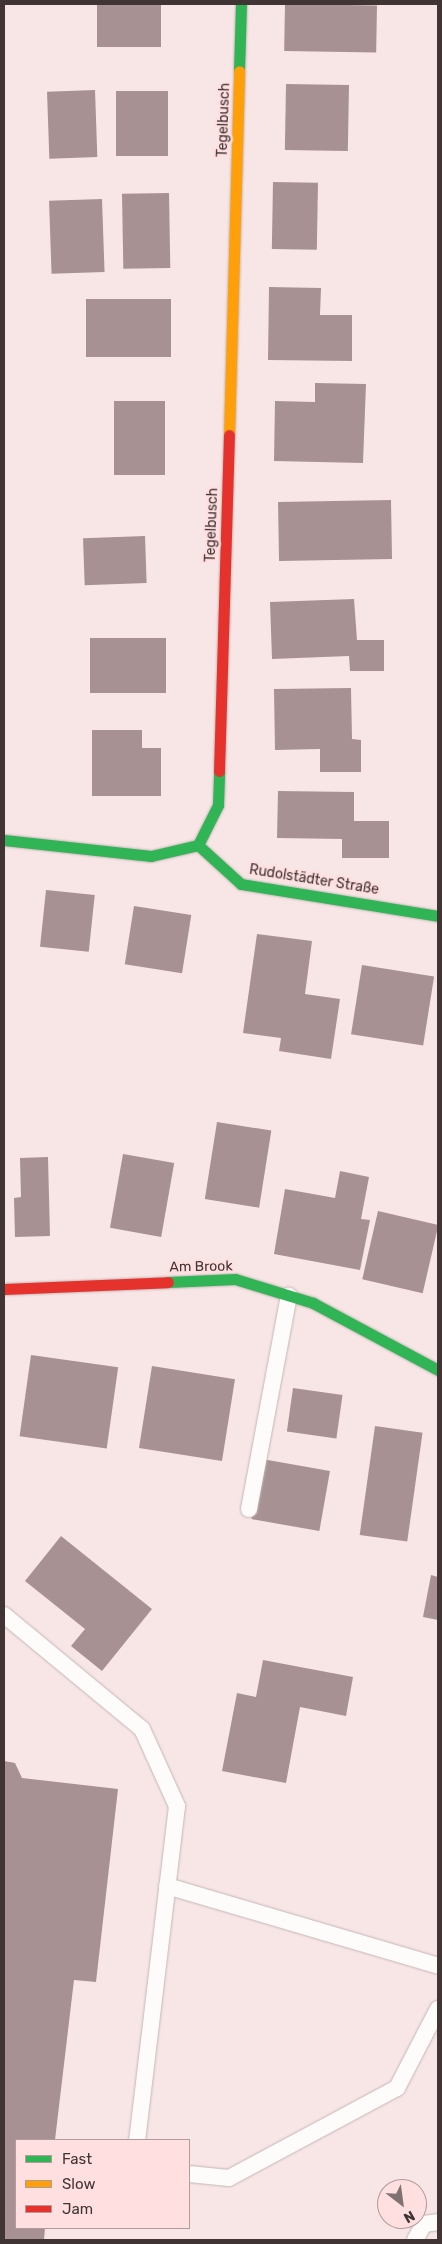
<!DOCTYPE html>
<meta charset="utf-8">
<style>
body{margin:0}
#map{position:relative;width:442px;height:2244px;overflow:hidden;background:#f8e6e6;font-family:Rubik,sans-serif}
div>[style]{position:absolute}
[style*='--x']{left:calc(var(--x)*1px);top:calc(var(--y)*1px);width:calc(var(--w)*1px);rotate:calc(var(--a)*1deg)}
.building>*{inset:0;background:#a89192;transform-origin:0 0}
.roads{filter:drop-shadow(0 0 1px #c5b7b7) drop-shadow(0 0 1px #c5b7b7)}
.lane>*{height:16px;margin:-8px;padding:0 8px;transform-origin:8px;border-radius:8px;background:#fefbfb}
.fast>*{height:11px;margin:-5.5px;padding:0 5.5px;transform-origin:5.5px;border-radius:5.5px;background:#30b455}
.slow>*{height:11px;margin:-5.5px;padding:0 5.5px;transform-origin:5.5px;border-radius:5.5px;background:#ff9f0a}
.jam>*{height:11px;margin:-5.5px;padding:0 5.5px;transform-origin:5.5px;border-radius:5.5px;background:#e5322d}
span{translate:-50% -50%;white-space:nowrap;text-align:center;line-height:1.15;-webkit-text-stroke:5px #ffdfdf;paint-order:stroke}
.street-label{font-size:14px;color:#403434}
.frame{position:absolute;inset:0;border:5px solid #403434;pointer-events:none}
.legend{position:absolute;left:15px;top:2139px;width:175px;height:90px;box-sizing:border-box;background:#ffdfdf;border:1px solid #b39b9b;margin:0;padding:6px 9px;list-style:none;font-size:15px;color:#403434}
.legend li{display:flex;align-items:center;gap:10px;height:25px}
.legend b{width:25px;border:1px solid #b39b9b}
.north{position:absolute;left:377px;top:2179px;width:50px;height:50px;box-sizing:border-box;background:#ffdfdf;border:1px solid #b39b9b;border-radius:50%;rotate:150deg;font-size:14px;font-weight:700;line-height:20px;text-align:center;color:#403434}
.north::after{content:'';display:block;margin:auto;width:18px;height:22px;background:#807272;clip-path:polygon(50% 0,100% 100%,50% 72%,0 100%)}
</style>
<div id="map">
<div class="building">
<i style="left:97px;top:4px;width:64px;height:43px"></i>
<i style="left:285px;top:4px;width:92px;height:47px;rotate:1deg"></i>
<i style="left:286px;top:84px;width:63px;height:66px;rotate:1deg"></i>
<i style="left:95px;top:90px;width:67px;height:48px;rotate:88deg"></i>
<i style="left:168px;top:91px;width:65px;height:52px;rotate:90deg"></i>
<i style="left:273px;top:182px;width:45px;height:67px;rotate:1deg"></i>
<i style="left:169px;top:193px;width:75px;height:47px;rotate:89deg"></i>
<i style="left:102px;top:199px;width:73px;height:53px;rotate:88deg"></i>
<i style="clip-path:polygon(269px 287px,321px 288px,320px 315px,352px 315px,352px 361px,268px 360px)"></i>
<i style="left:86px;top:299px;width:85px;height:58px"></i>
<i style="clip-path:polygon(315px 383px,366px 384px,363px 463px,274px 461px,275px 401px,315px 402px)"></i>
<i style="left:114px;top:401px;width:51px;height:74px"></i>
<i style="left:391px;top:500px;width:59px;height:113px;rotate:89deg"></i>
<i style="left:145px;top:536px;width:47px;height:62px;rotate:88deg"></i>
<i style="clip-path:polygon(354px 599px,357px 640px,384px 640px,384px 671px,350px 671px,349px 656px,272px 659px,270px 602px)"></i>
<i style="left:90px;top:638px;width:76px;height:55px"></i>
<i style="clip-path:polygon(351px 688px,352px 739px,361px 740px,361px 772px,320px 772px,320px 749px,275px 750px,274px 689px)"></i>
<i style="clip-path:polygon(92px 730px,142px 730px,142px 748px,161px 748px,161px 796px,92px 796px)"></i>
<i style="clip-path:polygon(278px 791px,354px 792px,354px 821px,389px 821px,389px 858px,342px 858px,342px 839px,277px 838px)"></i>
<i style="left:46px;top:890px;width:49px;height:57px;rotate:6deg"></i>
<i style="left:134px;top:906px;width:58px;height:59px;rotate:9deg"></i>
<i style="clip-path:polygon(257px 934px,312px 941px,305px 994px,340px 999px,331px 1059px,279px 1051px,281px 1038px,243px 1033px)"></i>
<i style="left:362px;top:965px;width:73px;height:70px;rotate:9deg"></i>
<i style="left:217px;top:1122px;width:55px;height:78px;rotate:9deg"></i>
<i style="left:123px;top:1154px;width:52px;height:75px;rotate:10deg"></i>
<i style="clip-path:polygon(48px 1157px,50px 1236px,15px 1237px,14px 1198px,21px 1197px,20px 1158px)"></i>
<i style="clip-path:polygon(340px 1171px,369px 1177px,361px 1219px,370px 1220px,360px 1270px,274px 1254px,285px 1189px,335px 1198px)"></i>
<i style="left:378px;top:1211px;width:62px;height:70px;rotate:13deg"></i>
<i style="left:31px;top:1355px;width:88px;height:82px;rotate:8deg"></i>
<i style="left:152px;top:1366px;width:84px;height:83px;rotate:9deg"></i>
<i style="left:293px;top:1388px;width:50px;height:44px;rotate:8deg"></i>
<i style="left:375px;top:1426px;width:48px;height:110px;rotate:8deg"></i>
<i style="left:262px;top:1459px;width:69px;height:61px;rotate:10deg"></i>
<i style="clip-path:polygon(61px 1536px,152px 1609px,102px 1671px,71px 1646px,85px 1629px,25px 1581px)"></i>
<i style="clip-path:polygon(431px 1575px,438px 1577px,438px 1620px,423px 1617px)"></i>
<i style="clip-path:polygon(263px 1660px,353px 1677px,346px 1716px,300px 1707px,286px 1783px,222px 1771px,237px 1693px,256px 1697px)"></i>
<i style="clip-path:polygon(4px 1761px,15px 1763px,22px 1778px,118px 1789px,96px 1982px,74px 1980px,55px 2140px,16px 2140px,16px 2228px,45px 2228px,44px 2240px,4px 2240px)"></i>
</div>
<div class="roads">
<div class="lane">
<i style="--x:249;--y:1509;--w:217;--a:-79.4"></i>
<i style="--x:4;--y:1615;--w:179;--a:39.6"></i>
<i style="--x:142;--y:1729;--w:85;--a:65.6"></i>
<i style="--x:177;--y:1806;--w:336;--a:96.8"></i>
<i style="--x:167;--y:1886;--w:283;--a:16.4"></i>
<i style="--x:189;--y:2174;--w:40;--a:5.7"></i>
<i style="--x:229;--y:2178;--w:191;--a:-28.2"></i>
<i style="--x:397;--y:2088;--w:89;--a:-62.6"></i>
<i style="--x:415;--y:2240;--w:18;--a:-61"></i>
<i style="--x:424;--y:2224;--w:14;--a:-8"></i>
</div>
<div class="fast">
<i style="--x:239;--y:71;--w:67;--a:-88.3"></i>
<i style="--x:4;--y:840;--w:148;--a:6.2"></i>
<i style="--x:151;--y:856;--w:48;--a:-13.2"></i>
<i style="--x:198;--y:845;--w:45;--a:-63.4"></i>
<i style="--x:218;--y:805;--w:34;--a:-88"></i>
<i style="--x:198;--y:845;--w:58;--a:42.2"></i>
<i style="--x:241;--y:884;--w:200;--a:9.2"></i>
<i style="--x:168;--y:1282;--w:67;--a:-2.6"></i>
<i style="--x:235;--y:1279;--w:82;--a:17.1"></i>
<i style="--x:313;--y:1303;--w:142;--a:28.2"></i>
</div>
<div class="slow">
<i style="--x:229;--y:435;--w:364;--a:-88.4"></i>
</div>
<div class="jam">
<i style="--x:219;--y:771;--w:336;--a:-88.3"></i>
<i style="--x:4;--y:1289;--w:164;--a:-2.4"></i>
</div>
</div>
<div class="street-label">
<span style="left:224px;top:120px;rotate:-88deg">Tegelbusch</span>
<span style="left:212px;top:525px;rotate:-88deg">Tegelbusch</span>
<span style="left:314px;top:880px;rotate:9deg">Rudolstädter Straße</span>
<span style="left:201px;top:1267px;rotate:-1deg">Am Brook</span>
</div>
<div class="frame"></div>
<ul class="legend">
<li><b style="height:6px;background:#30b455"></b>Fast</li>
<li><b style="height:6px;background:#ff9f0a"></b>Slow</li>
<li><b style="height:6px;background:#e5322d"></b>Jam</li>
</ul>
<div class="north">N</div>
</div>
